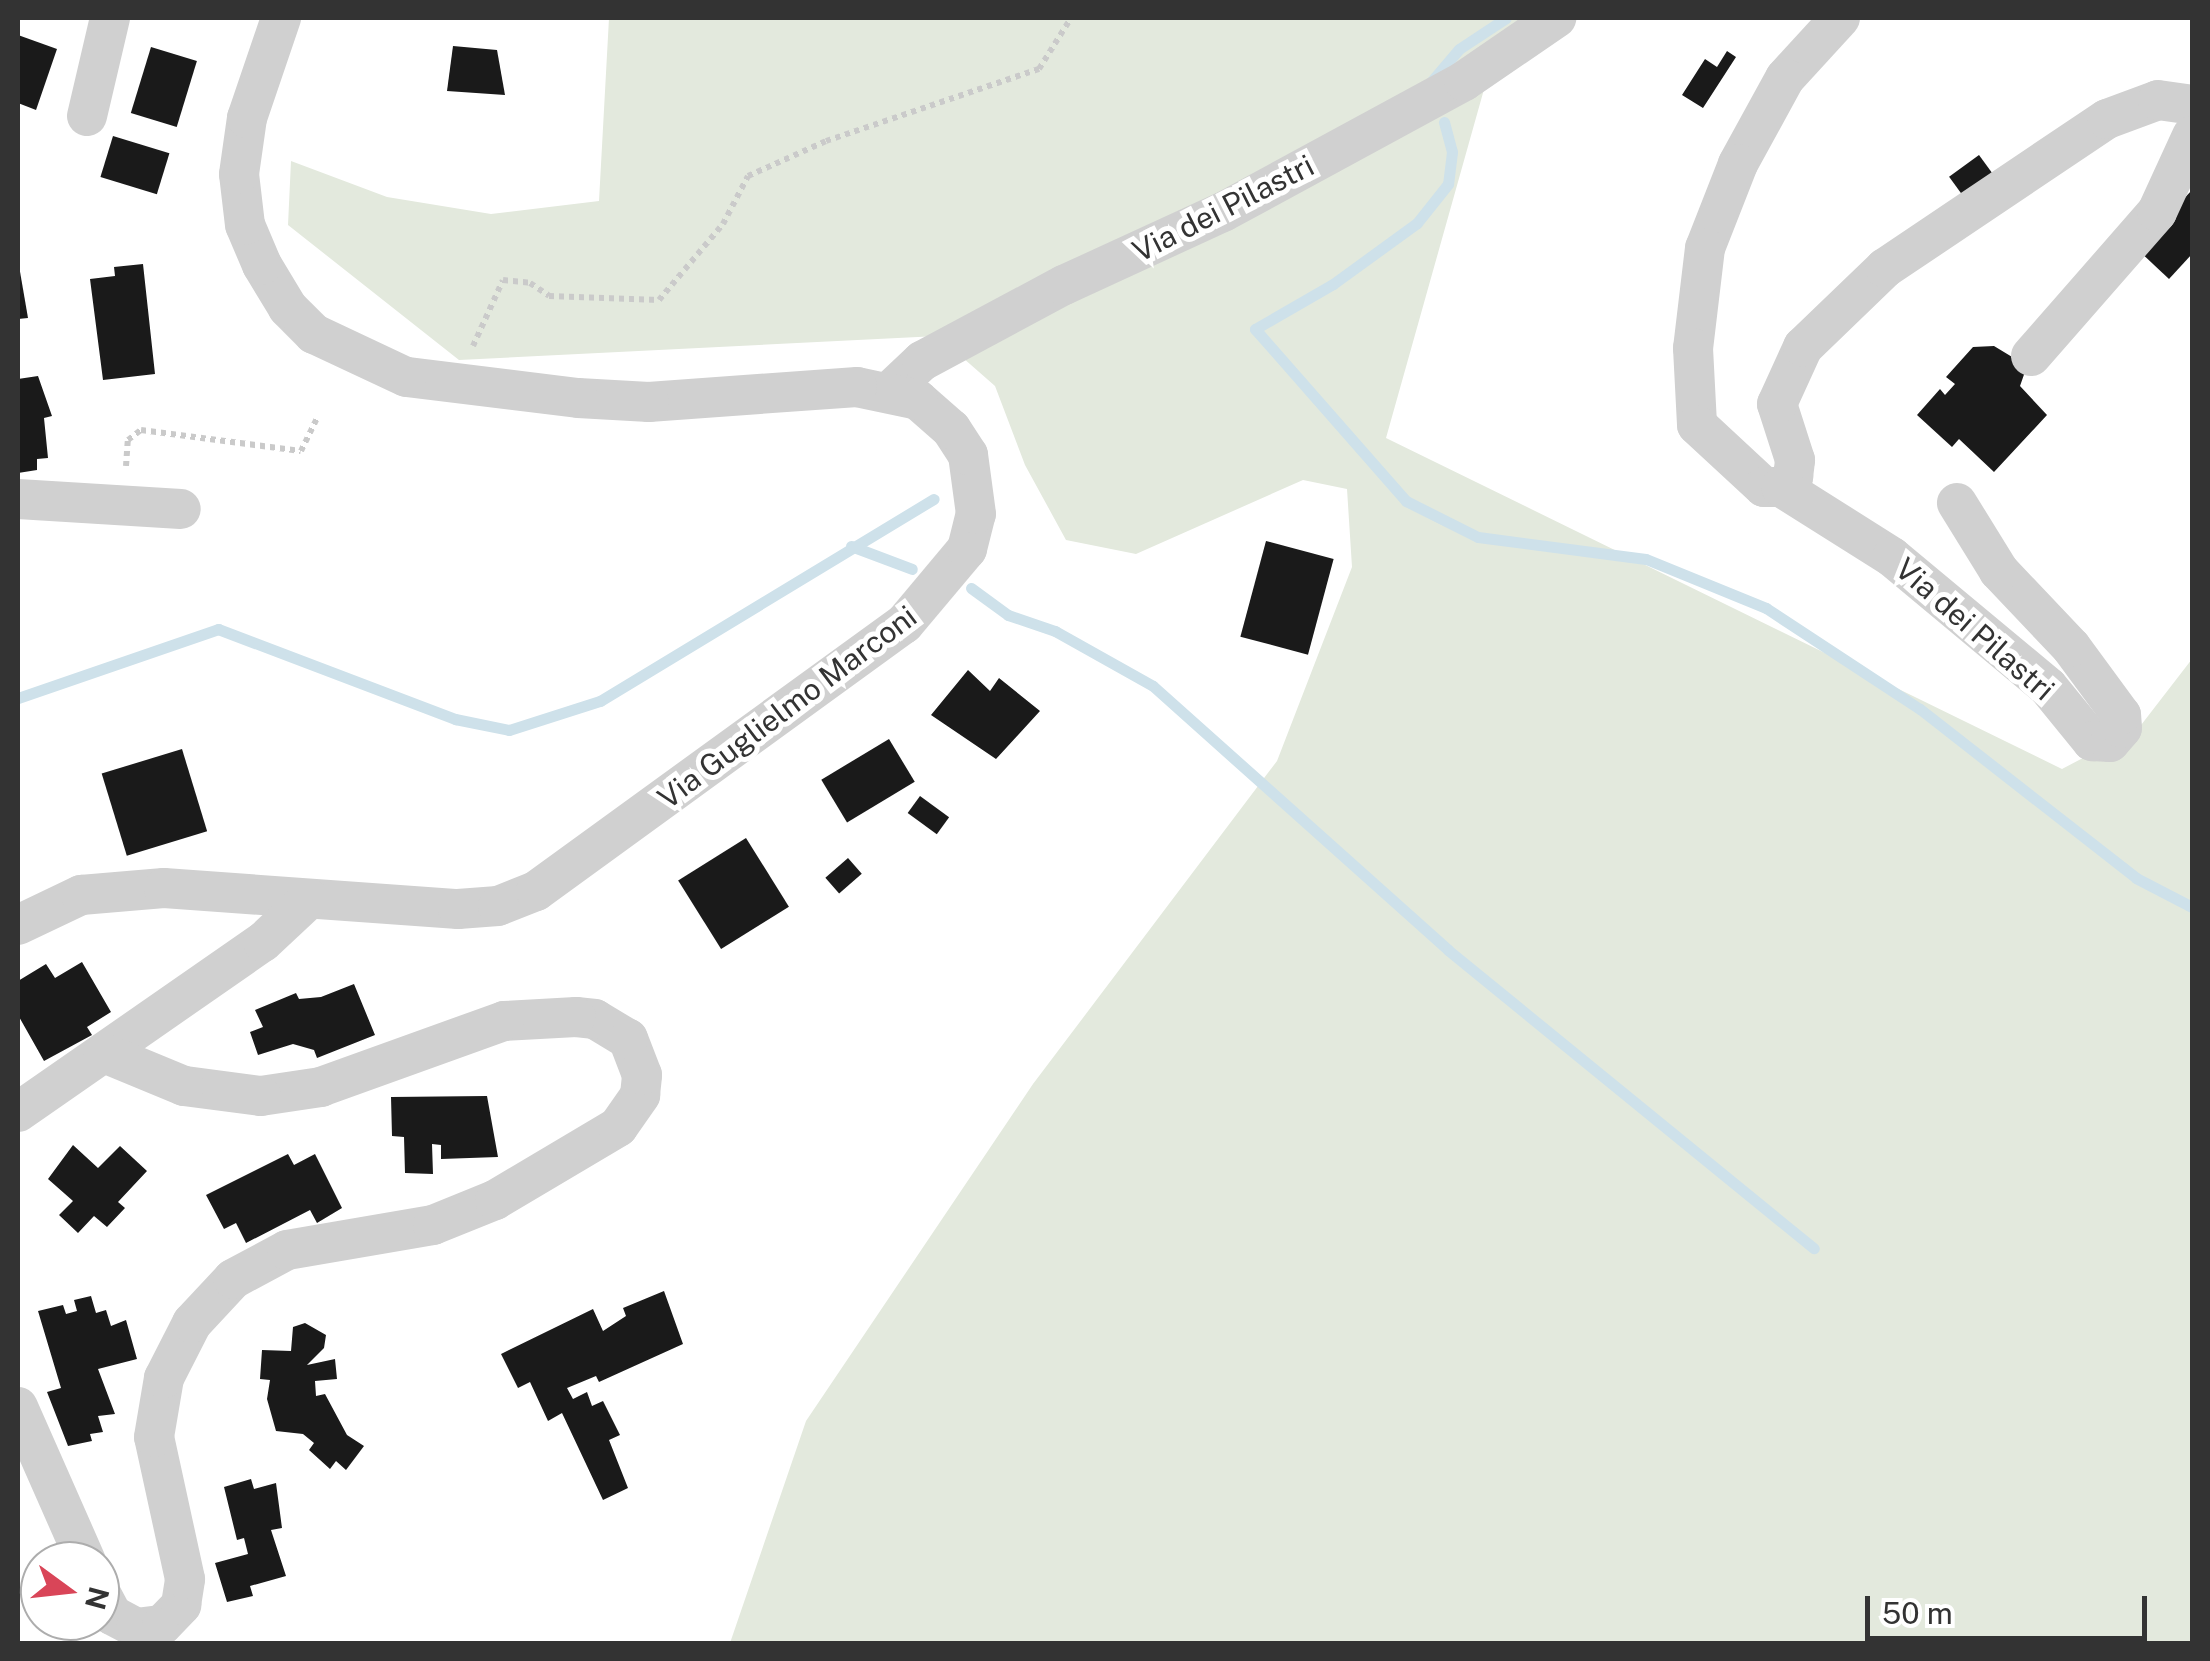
<!DOCTYPE html>
<style>
body{margin:0}
#map{position:relative;width:2210px;height:1661px;overflow:hidden;background:#fff;font-family:"Public Sans",sans-serif}
div>[style]{position:absolute}
[style*='--x']{left:calc(var(--x)*1px);top:calc(var(--y)*1px);width:calc(var(--w)*1px);rotate:calc(var(--a)*1deg)}
.green>*{inset:0;background:#e3e9dd}
.stream>*{height:11px;margin:-5.5px;padding:0 5.5px;transform-origin:5.5px;border-radius:5.5px;background:#cee1ea}
.building>*{inset:0;background:#1a1a1a;transform-origin:0 0}
.path>*{height:6px;margin-top:-3px;transform-origin:0;background:repeating-linear-gradient(90deg,#cacaca 0 5px,transparent 0 10px)}
.minor>*{height:40px;margin:-20px;padding:0 20px;transform-origin:20px;border-radius:20px;background:#d0d0d0}
span{translate:-50% -50%;white-space:nowrap;text-align:center;line-height:1.15;-webkit-text-stroke:10px #fff;paint-order:stroke}
.street-label{font-size:30px;color:#333}
.frame{position:absolute;inset:0;border:20px solid #333;pointer-events:none}
.north{position:absolute;left:20px;top:1541px;width:100px;height:100px;box-sizing:border-box;background:#fff;border:2px solid #adadad;border-radius:50%;rotate:105deg;font-size:28px;font-weight:700;line-height:40px;text-align:center;color:#333}
.north::after{content:'';display:block;margin:auto;width:35px;height:45px;background:#d94558;clip-path:polygon(50% 0,100% 100%,50% 72%,0 100%)}
.scale{position:absolute;left:1865px;top:1596px;width:282px;height:45px;box-sizing:border-box;border:5px solid #333;border-top:0;padding-left:12px;font-size:30px;line-height:35px;white-space:nowrap;color:#333;-webkit-text-stroke:8px #fff;paint-order:stroke}
</style>
<div id="map">
<div class="green">
<i style="clip-path:polygon(609px 18px,1537px 18px,1499px 36px,1386px 438px,2062px 769px,2138px 729px,2192px 659px,2192px 1643px,730px 1643px,806px 1421px,1033px 1084px,1277px 761px,1352px 567px,1347px 489px,1303px 480px,1136px 554px,1066px 540px,1025px 465px,995px 386px,938px 336px,459px 360px,288px 225px,291px 161px,387px 197px,491px 214px,599px 201px)"></i>
</div>
<div class="stream">
<i style="--x:1425;--y:89;--w:52;--a:-49.6"></i>
<i style="--x:1459;--y:49;--w:56;--a:-33.4"></i>
<i style="--x:1444;--y:122;--w:31;--a:75"></i>
<i style="--x:1452;--y:152;--w:32;--a:97"></i>
<i style="--x:1448;--y:184;--w:50;--a:128.5"></i>
<i style="--x:1417;--y:223;--w:104;--a:144"></i>
<i style="--x:1333;--y:284;--w:90;--a:150"></i>
<i style="--x:1255;--y:329;--w:229;--a:48.7"></i>
<i style="--x:1406;--y:501;--w:80;--a:26.6"></i>
<i style="--x:1478;--y:537;--w:169;--a:7.5"></i>
<i style="--x:1646;--y:559;--w:130;--a:22.2"></i>
<i style="--x:1766;--y:608;--w:184;--a:33.3"></i>
<i style="--x:1920;--y:709;--w:274;--a:38"></i>
<i style="--x:2136;--y:878;--w:63;--a:27.4"></i>
<i style="--x:851;--y:546;--w:65;--a:20.7"></i>
<i style="--x:971;--y:588;--w:46;--a:36.1"></i>
<i style="--x:1008;--y:615;--w:50;--a:18.8"></i>
<i style="--x:1055;--y:631;--w:112;--a:29.3"></i>
<i style="--x:1153;--y:686;--w:396;--a:41.8"></i>
<i style="--x:1448;--y:950;--w:472;--a:39.2"></i>
<i style="--x:18;--y:698;--w:212;--a:-19"></i>
<i style="--x:218;--y:629;--w:254;--a:20.8"></i>
<i style="--x:455;--y:719;--w:55;--a:11.5"></i>
<i style="--x:509;--y:730;--w:96;--a:-17.7"></i>
<i style="--x:600;--y:701;--w:390;--a:-31.2"></i>
</div>
<div class="building">
<i style="clip-path:polygon(18px 35px,57px 49px,36px 110px,18px 103px)"></i>
<i style="clip-path:polygon(453px 46px,497px 50px,505px 95px,447px 91px)"></i>
<i style="left:151px;top:47px;width:48px;height:69px;rotate:17deg"></i>
<i style="clip-path:polygon(1727px 51px,1736px 57px,1703px 108px,1682px 95px,1705px 59px,1717px 67px)"></i>
<i style="left:113px;top:136px;width:59px;height:43px;rotate:17deg"></i>
<i style="left:1979px;top:155px;width:31px;height:37px;rotate:54deg"></i>
<i style="clip-path:polygon(2192px 190px,2192px 254px,2169px 279px,2137px 249px)"></i>
<i style="clip-path:polygon(18px 260px,28px 318px,18px 319px)"></i>
<i style="clip-path:polygon(143px 264px,155px 374px,103px 380px,90px 279px,115px 276px,114px 267px)"></i>
<i style="clip-path:polygon(1994px 346px,2027px 366px,2020px 386px,2047px 415px,1994px 472px,1959px 439px,1952px 447px,1917px 415px,1940px 389px,1945px 395px,1955px 384px,1946px 377px,1973px 347px)"></i>
<i style="clip-path:polygon(38px 376px,52px 416px,44px 418px,48px 458px,37px 459px,37px 470px,18px 473px,18px 379px)"></i>
<i style="left:1266px;top:541px;width:70px;height:99px;rotate:15deg"></i>
<i style="clip-path:polygon(968px 670px,990px 691px,999px 678px,1040px 711px,996px 759px,931px 715px)"></i>
<i style="left:889px;top:739px;width:50px;height:79px;rotate:59deg"></i>
<i style="left:182px;top:749px;width:86px;height:84px;rotate:73deg"></i>
<i style="left:920px;top:796px;width:36px;height:21px;rotate:36deg"></i>
<i style="left:746px;top:838px;width:81px;height:80px;rotate:58deg"></i>
<i style="left:848px;top:858px;width:21px;height:30px;rotate:49deg"></i>
<i style="clip-path:polygon(82px 962px,111px 1012px,87px 1027px,92px 1035px,44px 1061px,18px 1015px,18px 981px,46px 964px,55px 978px)"></i>
<i style="clip-path:polygon(354px 984px,375px 1035px,317px 1058px,314px 1050px,293px 1044px,258px 1055px,250px 1032px,263px 1027px,255px 1010px,296px 993px,299px 999px,321px 997px)"></i>
<i style="clip-path:polygon(487px 1096px,498px 1157px,441px 1159px,441px 1145px,432px 1144px,433px 1174px,405px 1173px,404px 1137px,392px 1136px,391px 1097px)"></i>
<i style="clip-path:polygon(73px 1145px,98px 1168px,120px 1146px,147px 1171px,118px 1202px,125px 1208px,107px 1227px,94px 1216px,78px 1233px,59px 1215px,73px 1201px,48px 1179px)"></i>
<i style="clip-path:polygon(288px 1154px,294px 1165px,315px 1154px,342px 1208px,317px 1223px,310px 1210px,246px 1243px,236px 1223px,224px 1229px,206px 1195px)"></i>
<i style="clip-path:polygon(664px 1291px,683px 1344px,599px 1382px,596px 1376px,567px 1388px,573px 1399px,587px 1392px,592px 1406px,603px 1401px,620px 1435px,609px 1440px,628px 1488px,603px 1500px,562px 1413px,548px 1421px,530px 1382px,518px 1388px,501px 1354px,593px 1309px,603px 1331px,626px 1316px,623px 1308px)"></i>
<i style="clip-path:polygon(91px 1296px,96px 1313px,106px 1310px,111px 1326px,126px 1320px,137px 1359px,98px 1369px,115px 1414px,98px 1416px,103px 1432px,90px 1434px,92px 1441px,68px 1446px,47px 1392px,61px 1388px,38px 1311px,63px 1305px,66px 1314px,77px 1311px,74px 1300px)"></i>
<i style="clip-path:polygon(305px 1323px,326px 1335px,324px 1348px,307px 1365px,335px 1359px,337px 1379px,315px 1381px,316px 1396px,325px 1394px,347px 1435px,364px 1446px,346px 1470px,336px 1461px,330px 1469px,309px 1450px,314px 1443px,303px 1434px,276px 1431px,267px 1399px,270px 1380px,260px 1379px,262px 1350px,291px 1351px,293px 1327px)"></i>
<i style="clip-path:polygon(251px 1479px,254px 1489px,276px 1483px,282px 1528px,271px 1530px,286px 1576px,250px 1586px,253px 1596px,227px 1602px,215px 1563px,248px 1554px,244px 1538px,237px 1540px,224px 1487px)"></i>
</div>
<div class="path">
<i style="--x:473;--y:346;--w:72;--a:-65.6"></i>
<i style="--x:503;--y:280;--w:27;--a:6"></i>
<i style="--x:530;--y:283;--w:23;--a:34"></i>
<i style="--x:549;--y:296;--w:110;--a:2.1"></i>
<i style="--x:659;--y:300;--w:99;--a:-49.9"></i>
<i style="--x:723;--y:224;--w:54;--a:-62.5"></i>
<i style="--x:748;--y:176;--w:85;--a:-24.2"></i>
<i style="--x:826;--y:141;--w:225;--a:-18.7"></i>
<i style="--x:1039;--y:69;--w:60;--a:-57.9"></i>
<i style="--x:126;--y:466;--w:26;--a:-86"></i>
<i style="--x:128;--y:440;--w:16;--a:-38"></i>
<i style="--x:141;--y:430;--w:161;--a:7.5"></i>
<i style="--x:301;--y:451;--w:37;--a:-64"></i>
</div>
<div class="minor">
<i style="--x:1840;--y:18;--w:81;--a:132.5"></i>
<i style="--x:1785;--y:78;--w:98;--a:118.7"></i>
<i style="--x:1738;--y:164;--w:90;--a:111.4"></i>
<i style="--x:1705;--y:248;--w:101;--a:96.8"></i>
<i style="--x:1693;--y:348;--w:77;--a:87"></i>
<i style="--x:1697;--y:425;--w:91;--a:42.8"></i>
<i style="--x:1764;--y:487;--w:17;--a:0"></i>
<i style="--x:1781;--y:487;--w:16;--a:-40"></i>
<i style="--x:1793;--y:477;--w:17;--a:-83"></i>
<i style="--x:1795;--y:460;--w:59;--a:-107.8"></i>
<i style="--x:1777;--y:404;--w:63;--a:-65.5"></i>
<i style="--x:1803;--y:347;--w:114;--a:-43.9"></i>
<i style="--x:1885;--y:268;--w:267;--a:-33.9"></i>
<i style="--x:2107;--y:119;--w:54;--a:-20.4"></i>
<i style="--x:2158;--y:100;--w:34;--a:8"></i>
<i style="--x:87;--y:116;--w:101;--a:-76.8"></i>
<i style="--x:2031;--y:356;--w:191;--a:-48.8"></i>
<i style="--x:2157;--y:212;--w:84;--a:-65.3"></i>
<i style="--x:888;--y:393;--w:47;--a:-43.3"></i>
<i style="--x:922;--y:361;--w:161;--a:-28.2"></i>
<i style="--x:1064;--y:285;--w:175;--a:-24.7"></i>
<i style="--x:1223;--y:212;--w:274;--a:-28.5"></i>
<i style="--x:1464;--y:81;--w:112;--a:-34.4"></i>
<i style="--x:1781;--y:487;--w:131;--a:32.2"></i>
<i style="--x:1892;--y:557;--w:203;--a:39.8"></i>
<i style="--x:2048;--y:687;--w:70;--a:50.8"></i>
<i style="--x:2092;--y:741;--w:18;--a:3"></i>
<i style="--x:2110;--y:742;--w:18;--a:-49"></i>
<i style="--x:2122;--y:728;--w:13;--a:-94"></i>
<i style="--x:2121;--y:715;--w:84;--a:-126.3"></i>
<i style="--x:2071;--y:647;--w:105;--a:-133.5"></i>
<i style="--x:1999;--y:571;--w:80;--a:-121.7"></i>
<i style="--x:18;--y:499;--w:163;--a:3.5"></i>
<i style="--x:18;--y:925;--w:70;--a:-25.5"></i>
<i style="--x:81;--y:895;--w:83;--a:-4.8"></i>
<i style="--x:164;--y:888;--w:295;--a:4.1"></i>
<i style="--x:458;--y:909;--w:40;--a:-4.3"></i>
<i style="--x:498;--y:906;--w:41;--a:-21.5"></i>
<i style="--x:536;--y:891;--w:455;--a:-36"></i>
<i style="--x:904;--y:624;--w:98;--a:-50"></i>
<i style="--x:967;--y:549;--w:36;--a:-76"></i>
<i style="--x:976;--y:514;--w:60;--a:-97.7"></i>
<i style="--x:968;--y:455;--w:31;--a:-123"></i>
<i style="--x:951;--y:429;--w:44;--a:-138.7"></i>
<i style="--x:918;--y:400;--w:62;--a:-168"></i>
<i style="--x:857;--y:387;--w:209;--a:175.9"></i>
<i style="--x:649;--y:402;--w:71;--a:-176.8"></i>
<i style="--x:578;--y:398;--w:173;--a:-173"></i>
<i style="--x:406;--y:377;--w:102;--a:-154.9"></i>
<i style="--x:314;--y:334;--w:37;--a:-135"></i>
<i style="--x:288;--y:308;--w:50;--a:-121.2"></i>
<i style="--x:262;--y:265;--w:43;--a:-113"></i>
<i style="--x:245;--y:225;--w:51;--a:-96.7"></i>
<i style="--x:239;--y:174;--w:57;--a:-81.9"></i>
<i style="--x:247;--y:118;--w:106;--a:-71.2"></i>
<i style="--x:18;--y:1112;--w:298;--a:-34.8"></i>
<i style="--x:263;--y:942;--w:63;--a:-43.1"></i>
<i style="--x:18;--y:1407;--w:168;--a:66.2"></i>
<i style="--x:100;--y:1592;--w:26;--a:62"></i>
<i style="--x:112;--y:1615;--w:27;--a:28"></i>
<i style="--x:136;--y:1628;--w:26;--a:-7"></i>
<i style="--x:162;--y:1625;--w:28;--a:-46"></i>
<i style="--x:181;--y:1605;--w:26;--a:-81"></i>
<i style="--x:185;--y:1579;--w:145;--a:-102.3"></i>
<i style="--x:154;--y:1437;--w:60;--a:-80.4"></i>
<i style="--x:164;--y:1378;--w:62;--a:-63"></i>
<i style="--x:192;--y:1323;--w:60;--a:-47"></i>
<i style="--x:233;--y:1279;--w:61;--a:-28.2"></i>
<i style="--x:287;--y:1250;--w:148;--a:-9.7"></i>
<i style="--x:433;--y:1225;--w:67;--a:-22"></i>
<i style="--x:495;--y:1200;--w:143;--a:-30.7"></i>
<i style="--x:618;--y:1127;--w:39;--a:-55"></i>
<i style="--x:640;--y:1095;--w:20;--a:-84"></i>
<i style="--x:642;--y:1075;--w:39;--a:-111"></i>
<i style="--x:628;--y:1039;--w:39;--a:-149"></i>
<i style="--x:595;--y:1019;--w:19;--a:-174"></i>
<i style="--x:576;--y:1017;--w:72;--a:176.8"></i>
<i style="--x:504;--y:1021;--w:195;--a:160.2"></i>
<i style="--x:321;--y:1087;--w:61;--a:171.5"></i>
<i style="--x:261;--y:1096;--w:78;--a:-172.6"></i>
<i style="--x:184;--y:1086;--w:87;--a:-157.6"></i>
</div>
<div class="street-label">
<span style="left:1223px;top:208px;rotate:-27deg">Via dei Pilastri</span>
<span style="left:1975px;top:629px;rotate:41deg">Via dei Pilastri</span>
<span style="left:787px;top:707px;rotate:-37deg">Via Guglielmo Marconi</span>
</div>
<div class="frame"></div>
<div class="north">N</div>
<div class="scale">50 m</div>
</div>
